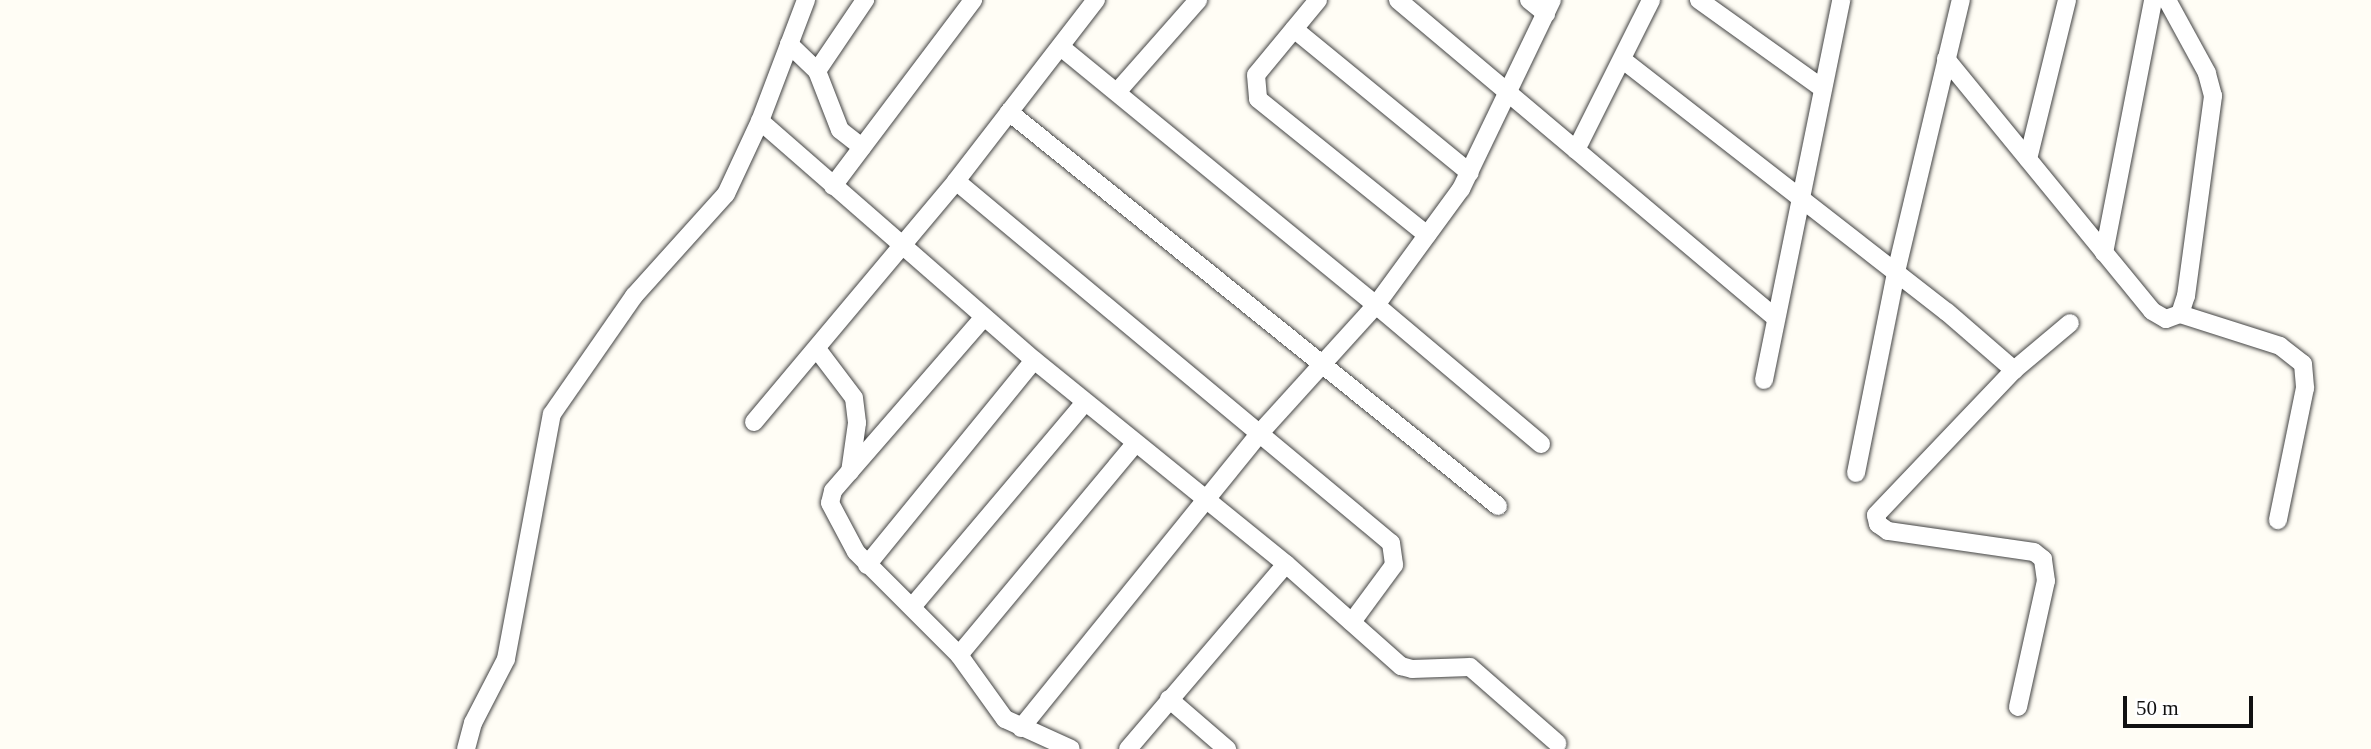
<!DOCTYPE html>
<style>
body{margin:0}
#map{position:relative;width:2371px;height:749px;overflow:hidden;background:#fffdf5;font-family:"Times New Roman",serif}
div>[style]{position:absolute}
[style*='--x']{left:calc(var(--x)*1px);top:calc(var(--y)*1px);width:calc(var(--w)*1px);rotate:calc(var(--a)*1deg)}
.roads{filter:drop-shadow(0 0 2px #444) drop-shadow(0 0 2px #444)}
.minor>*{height:18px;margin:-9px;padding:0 9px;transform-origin:9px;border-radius:9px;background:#fff}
span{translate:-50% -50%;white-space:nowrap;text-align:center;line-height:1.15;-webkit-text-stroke:7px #fff;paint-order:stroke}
.scale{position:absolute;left:2123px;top:696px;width:130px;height:32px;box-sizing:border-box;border:4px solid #111;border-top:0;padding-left:9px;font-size:21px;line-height:24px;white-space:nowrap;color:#111;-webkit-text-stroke:5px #fff;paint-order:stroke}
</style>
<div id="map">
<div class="roads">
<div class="minor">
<i style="--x:806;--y:0;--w:129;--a:110.8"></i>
<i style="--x:760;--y:121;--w:364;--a:41.1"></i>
<i style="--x:1034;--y:360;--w:324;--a:39"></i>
<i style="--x:1286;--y:564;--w:154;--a:41.6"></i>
<i style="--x:1401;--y:666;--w:11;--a:15"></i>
<i style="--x:1412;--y:669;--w:58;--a:-2"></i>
<i style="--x:1470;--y:667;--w:116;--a:41.1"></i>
<i style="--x:1318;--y:0;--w:97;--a:129.6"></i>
<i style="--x:1256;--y:75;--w:24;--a:85"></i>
<i style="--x:1258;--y:99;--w:217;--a:38.8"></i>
<i style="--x:1398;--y:0;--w:494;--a:40.1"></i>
<i style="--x:1529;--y:0;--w:22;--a:39"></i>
<i style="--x:1699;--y:0;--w:151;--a:35.6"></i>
<i style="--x:1294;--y:29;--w:227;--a:39.3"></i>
<i style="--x:789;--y:44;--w:39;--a:44"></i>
<i style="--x:817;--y:71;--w:63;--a:68.7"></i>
<i style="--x:840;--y:130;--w:28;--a:38"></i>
<i style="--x:1946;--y:59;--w:325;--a:50.7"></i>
<i style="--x:2152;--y:311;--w:16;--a:30"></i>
<i style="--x:2166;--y:319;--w:15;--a:-20"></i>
<i style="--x:2180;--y:314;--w:19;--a:-72"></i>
<i style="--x:2186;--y:296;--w:202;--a:-82.3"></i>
<i style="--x:2213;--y:96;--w:24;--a:-105"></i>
<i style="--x:2207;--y:73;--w:83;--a:-118.7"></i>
<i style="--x:1623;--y:60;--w:410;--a:37.9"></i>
<i style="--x:1947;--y:312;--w:89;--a:40.9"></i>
<i style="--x:817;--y:71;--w:86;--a:-55.9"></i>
<i style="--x:1117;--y:92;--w:123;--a:-48.6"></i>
<i style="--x:1009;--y:112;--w:628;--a:38.86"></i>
<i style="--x:1576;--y:150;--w:168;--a:-63.4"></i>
<i style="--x:2028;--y:159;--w:164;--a:-76.2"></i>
<i style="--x:956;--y:181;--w:229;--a:-52.3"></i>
<i style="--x:833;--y:186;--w:233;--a:-53"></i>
<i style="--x:2104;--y:253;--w:258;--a:-79"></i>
<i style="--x:2180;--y:314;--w:105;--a:17.7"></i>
<i style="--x:2280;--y:346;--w:29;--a:38"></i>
<i style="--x:2303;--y:364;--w:24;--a:85"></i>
<i style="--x:2305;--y:388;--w:135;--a:101.6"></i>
<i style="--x:984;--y:317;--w:230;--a:131"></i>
<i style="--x:833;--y:491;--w:12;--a:104"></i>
<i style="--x:830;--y:503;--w:55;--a:62"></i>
<i style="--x:856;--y:552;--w:146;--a:45"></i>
<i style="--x:959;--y:655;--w:79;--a:54.3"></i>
<i style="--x:1005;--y:719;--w:72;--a:24.4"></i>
<i style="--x:817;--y:349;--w:61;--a:52.9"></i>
<i style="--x:854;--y:398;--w:25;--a:83"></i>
<i style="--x:857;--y:423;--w:49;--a:98.1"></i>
<i style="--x:1764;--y:380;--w:388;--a:-78.5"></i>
<i style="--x:754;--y:422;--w:314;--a:-50"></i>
<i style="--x:956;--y:181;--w:566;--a:39.77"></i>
<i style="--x:1391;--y:543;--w:22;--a:82"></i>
<i style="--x:1394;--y:565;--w:71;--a:126.4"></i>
<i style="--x:1541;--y:444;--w:216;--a:-139.9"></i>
<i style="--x:1376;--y:305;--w:144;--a:-53.8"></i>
<i style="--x:1461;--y:189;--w:210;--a:-64.3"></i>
<i style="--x:1856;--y:473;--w:205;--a:-78.7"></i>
<i style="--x:1896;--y:272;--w:280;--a:-76.6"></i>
<i style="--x:867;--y:565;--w:264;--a:-50.8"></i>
<i style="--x:912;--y:607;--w:268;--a:-49.8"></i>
<i style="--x:959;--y:655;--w:275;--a:-50.2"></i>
<i style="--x:1169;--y:699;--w:77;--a:40.8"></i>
<i style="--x:2018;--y:707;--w:129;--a:-77.5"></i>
<i style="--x:2046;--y:581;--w:22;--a:-98"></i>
<i style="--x:2043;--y:559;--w:11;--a:-142"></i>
<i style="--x:2034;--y:552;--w:148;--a:-171.8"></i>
<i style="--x:1888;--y:531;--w:12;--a:-145"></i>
<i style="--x:1878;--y:524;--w:9;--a:-103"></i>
<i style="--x:1876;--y:515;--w:200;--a:-46.4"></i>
<i style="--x:2014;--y:370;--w:73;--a:-40"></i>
<i style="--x:1021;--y:728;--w:378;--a:-51"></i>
<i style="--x:1259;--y:434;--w:174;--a:-47.8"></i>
<i style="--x:1376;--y:305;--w:407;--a:-140.7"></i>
<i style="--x:466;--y:749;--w:27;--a:-75"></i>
<i style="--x:473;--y:723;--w:72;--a:-62.7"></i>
<i style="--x:506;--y:659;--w:249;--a:-79.4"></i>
<i style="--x:552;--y:414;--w:144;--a:-55.2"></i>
<i style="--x:634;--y:296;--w:137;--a:-48"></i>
<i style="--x:726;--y:194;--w:81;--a:-65"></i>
<i style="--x:1128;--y:749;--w:243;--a:-49.5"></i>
</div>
</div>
<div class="scale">50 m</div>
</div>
